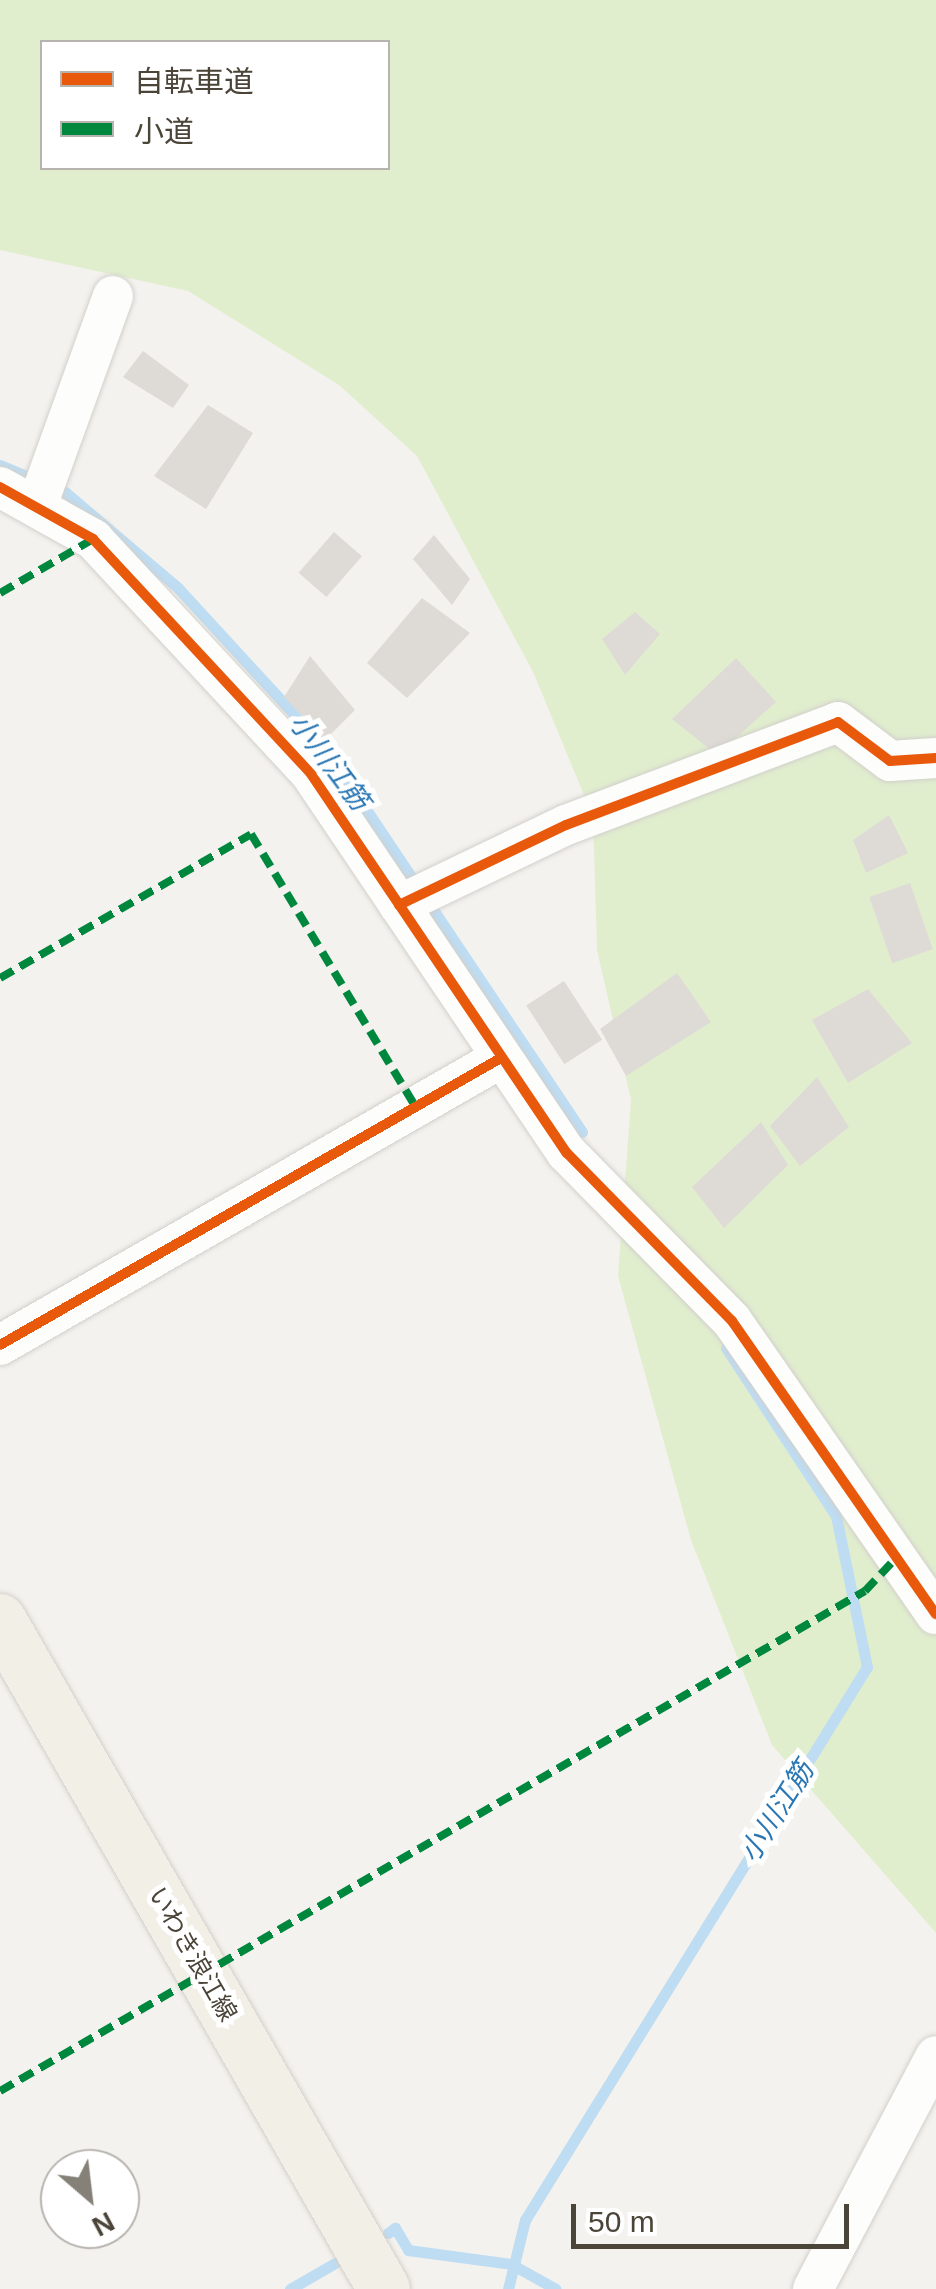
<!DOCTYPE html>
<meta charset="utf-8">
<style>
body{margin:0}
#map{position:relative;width:936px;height:2289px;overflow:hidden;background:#f4f2ee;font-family:Arial,"Noto Sans JP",sans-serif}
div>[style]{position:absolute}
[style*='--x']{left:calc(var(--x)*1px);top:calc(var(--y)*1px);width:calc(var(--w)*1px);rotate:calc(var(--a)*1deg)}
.green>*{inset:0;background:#e1eece}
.stream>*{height:11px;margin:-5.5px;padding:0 5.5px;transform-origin:5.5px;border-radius:5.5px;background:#bedcf2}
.building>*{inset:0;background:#dedbd6;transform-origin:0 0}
.roads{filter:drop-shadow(0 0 2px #d2d0cb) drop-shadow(0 0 2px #d2d0cb)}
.minor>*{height:40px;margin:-20px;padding:0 20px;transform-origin:20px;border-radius:20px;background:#fdfdfc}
.major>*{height:52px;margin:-26px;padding:0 26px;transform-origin:26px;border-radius:26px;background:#f2efe6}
.quiet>*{height:8px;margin-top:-4px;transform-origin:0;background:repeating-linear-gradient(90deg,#00873e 0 15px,transparent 0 23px)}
.cycleway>*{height:10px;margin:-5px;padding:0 5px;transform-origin:5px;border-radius:5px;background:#e8590c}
span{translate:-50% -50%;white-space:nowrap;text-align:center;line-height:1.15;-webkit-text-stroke:10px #fff;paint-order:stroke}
.street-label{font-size:25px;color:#4b4438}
.water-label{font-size:28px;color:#2a77b4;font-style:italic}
.legend{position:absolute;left:40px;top:40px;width:350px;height:130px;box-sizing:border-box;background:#fff;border:2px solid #b7b4af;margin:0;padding:12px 18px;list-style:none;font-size:30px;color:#4b4438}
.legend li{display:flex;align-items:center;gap:20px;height:50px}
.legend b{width:50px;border:2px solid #b7b4af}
.north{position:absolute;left:40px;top:2149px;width:100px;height:100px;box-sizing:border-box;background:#fff;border:2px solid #b7b4af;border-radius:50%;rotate:152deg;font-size:28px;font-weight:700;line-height:40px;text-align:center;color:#4b4438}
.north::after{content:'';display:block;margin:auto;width:35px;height:45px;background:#868178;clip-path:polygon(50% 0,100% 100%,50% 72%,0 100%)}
.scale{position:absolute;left:571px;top:2204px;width:278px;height:45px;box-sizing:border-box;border:5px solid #4b4438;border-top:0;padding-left:12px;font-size:30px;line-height:35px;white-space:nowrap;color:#4b4438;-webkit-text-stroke:8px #fff;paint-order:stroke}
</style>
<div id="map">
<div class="green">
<i style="clip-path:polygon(evenodd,0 0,936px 0,936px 1933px,772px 1745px,691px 1540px,618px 1276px,631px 1100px,597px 950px,593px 817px,534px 674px,417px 456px,339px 385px,188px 291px,0 250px,0 0,42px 42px,388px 42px,388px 168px,42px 168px,42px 42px)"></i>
</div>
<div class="stream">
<i style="--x:0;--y:465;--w:70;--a:22.6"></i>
<i style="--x:65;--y:492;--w:148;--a:40.3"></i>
<i style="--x:178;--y:588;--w:217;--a:47.4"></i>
<i style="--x:325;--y:748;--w:462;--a:56.2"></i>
<i style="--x:388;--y:2233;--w:9;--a:-36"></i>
<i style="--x:395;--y:2228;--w:26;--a:59"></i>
<i style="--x:408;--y:2250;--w:104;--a:7.7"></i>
<i style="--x:511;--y:2264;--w:51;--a:29.1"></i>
<i style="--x:290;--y:2289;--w:52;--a:-30"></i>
<i style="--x:508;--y:2289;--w:71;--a:-76.2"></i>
<i style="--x:525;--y:2220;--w:650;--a:-58.27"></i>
<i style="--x:867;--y:1667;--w:154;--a:-101.6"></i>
<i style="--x:836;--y:1516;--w:201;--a:-123.2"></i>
</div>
<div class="building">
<i style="clip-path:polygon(143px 351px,189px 385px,173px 408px,123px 377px)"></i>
<i style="clip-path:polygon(208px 405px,253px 433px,206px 509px,154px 476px)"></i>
<i style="left:334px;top:532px;width:37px;height:54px;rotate:41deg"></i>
<i style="clip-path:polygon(434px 535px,470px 579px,452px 605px,413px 559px)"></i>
<i style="clip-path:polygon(422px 598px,470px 633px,407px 698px,367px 663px)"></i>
<i style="clip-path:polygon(635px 612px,660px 634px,625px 675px,602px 639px)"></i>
<i style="clip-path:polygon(310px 656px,355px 710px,325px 740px,284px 697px)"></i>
<i style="clip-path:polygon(736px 658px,776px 702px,717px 755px,672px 719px)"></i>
<i style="clip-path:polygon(889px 815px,908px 853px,866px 873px,853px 840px)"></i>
<i style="left:910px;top:883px;width:70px;height:43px;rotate:71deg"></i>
<i style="clip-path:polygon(677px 973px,711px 1022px,626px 1076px,600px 1029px)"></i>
<i style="left:564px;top:981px;width:70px;height:45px;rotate:57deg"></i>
<i style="clip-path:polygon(868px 989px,912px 1043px,848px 1083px,812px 1020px)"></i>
<i style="clip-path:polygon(817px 1077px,849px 1127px,800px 1166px,770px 1126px)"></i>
<i style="clip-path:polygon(761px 1122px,788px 1165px,724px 1228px,692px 1187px)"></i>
</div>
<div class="roads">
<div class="minor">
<i style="--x:0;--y:487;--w:107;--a:29.2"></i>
<i style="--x:93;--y:539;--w:321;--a:47.1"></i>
<i style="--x:311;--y:774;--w:457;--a:56"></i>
<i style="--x:567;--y:1153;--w:235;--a:45.5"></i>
<i style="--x:732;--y:1321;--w:357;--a:55.2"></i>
<i style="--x:38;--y:503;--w:220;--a:-70.1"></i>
<i style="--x:399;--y:905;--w:185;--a:-25.6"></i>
<i style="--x:566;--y:825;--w:291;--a:-20.7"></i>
<i style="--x:838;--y:722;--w:65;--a:36.9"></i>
<i style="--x:890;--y:761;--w:46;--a:-3.7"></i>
<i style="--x:0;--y:1345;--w:577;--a:-29.81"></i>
<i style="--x:813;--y:2289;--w:263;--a:-62.2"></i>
</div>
<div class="major">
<i style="--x:0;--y:1620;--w:771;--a:60.14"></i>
</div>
</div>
<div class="quiet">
<i style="--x:0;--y:593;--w:108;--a:-30.1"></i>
<i style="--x:0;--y:978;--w:289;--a:-29.8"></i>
<i style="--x:251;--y:834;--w:319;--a:58.9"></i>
<i style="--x:0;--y:2091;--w:999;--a:-30.03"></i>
<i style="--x:865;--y:1591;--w:48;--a:-46.7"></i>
</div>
<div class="cycleway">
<i style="--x:0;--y:487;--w:107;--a:29.2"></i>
<i style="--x:93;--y:539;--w:321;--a:47.1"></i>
<i style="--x:311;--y:774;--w:457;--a:56"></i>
<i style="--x:567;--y:1153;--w:235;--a:45.5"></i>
<i style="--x:732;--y:1321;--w:357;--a:55.2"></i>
<i style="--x:399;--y:905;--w:185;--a:-25.6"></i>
<i style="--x:566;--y:825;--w:291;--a:-20.7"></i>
<i style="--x:838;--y:722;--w:65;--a:36.9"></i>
<i style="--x:890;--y:761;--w:46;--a:-3.7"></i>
<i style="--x:0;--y:1345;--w:577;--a:-29.81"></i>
</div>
<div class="street-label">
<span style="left:193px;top:1954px;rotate:60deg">いわき浪江線</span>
</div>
<div class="water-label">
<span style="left:329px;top:762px;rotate:53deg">小川江筋</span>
<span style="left:777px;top:1812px;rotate:-58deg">小川江筋</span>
</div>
<ul class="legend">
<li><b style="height:12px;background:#e8590c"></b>自転車道</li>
<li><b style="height:12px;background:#00873e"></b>小道</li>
</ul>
<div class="north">N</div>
<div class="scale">50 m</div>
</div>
